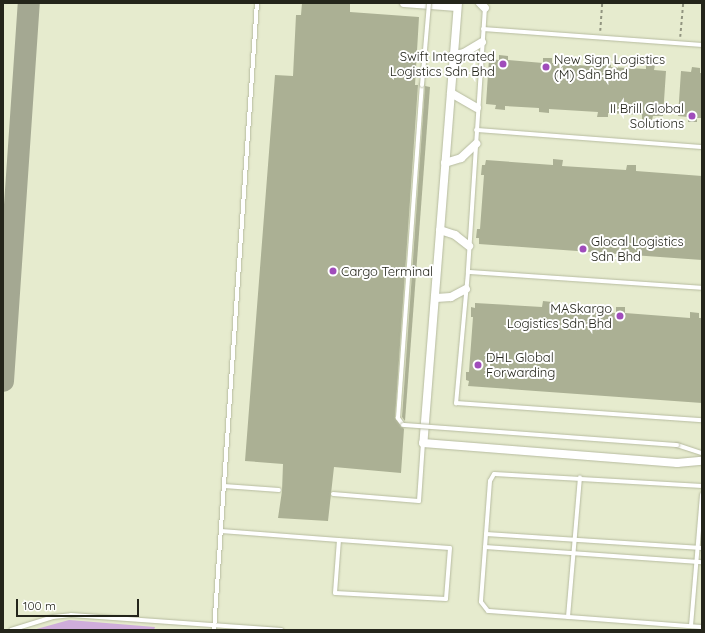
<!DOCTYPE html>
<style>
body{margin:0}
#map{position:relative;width:705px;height:633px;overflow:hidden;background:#e6ebce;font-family:Quicksand,sans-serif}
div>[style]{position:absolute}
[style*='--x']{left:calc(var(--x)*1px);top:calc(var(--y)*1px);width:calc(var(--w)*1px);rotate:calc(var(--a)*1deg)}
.green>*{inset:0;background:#cfaddb}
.taxiway>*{height:22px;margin:-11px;padding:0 11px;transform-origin:11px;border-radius:11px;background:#a4a892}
.building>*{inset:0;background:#abb094}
.path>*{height:1.5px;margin-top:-0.75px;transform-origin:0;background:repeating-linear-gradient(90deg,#919480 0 3px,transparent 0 6px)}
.roads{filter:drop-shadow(0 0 1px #b6bb9f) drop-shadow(0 0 1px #b6bb9f)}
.lane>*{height:4px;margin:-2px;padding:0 2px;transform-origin:2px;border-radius:2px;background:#fff}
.street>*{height:8px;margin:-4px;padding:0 4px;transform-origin:4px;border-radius:4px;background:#fff}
.bridges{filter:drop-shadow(0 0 1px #b6bb9f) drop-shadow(0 0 1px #b6bb9f)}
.lane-bridge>*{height:4px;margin:-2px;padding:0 2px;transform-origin:2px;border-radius:2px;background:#fff}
.dots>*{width:11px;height:11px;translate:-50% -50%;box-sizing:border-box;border:2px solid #fff;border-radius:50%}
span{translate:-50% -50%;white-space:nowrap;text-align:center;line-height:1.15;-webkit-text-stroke:4px #fff;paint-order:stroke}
.poi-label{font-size:13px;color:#24251b}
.right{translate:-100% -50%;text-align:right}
.left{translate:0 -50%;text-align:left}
.frame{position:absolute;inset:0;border:4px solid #24251b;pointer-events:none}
.scale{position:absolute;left:16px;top:599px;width:123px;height:18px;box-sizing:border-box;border:2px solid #24251b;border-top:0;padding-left:5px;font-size:12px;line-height:14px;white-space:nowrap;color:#24251b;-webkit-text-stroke:3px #fff;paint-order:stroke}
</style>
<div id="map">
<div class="green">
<i style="clip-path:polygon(69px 620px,155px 627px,154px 630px,33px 630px)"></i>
</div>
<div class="taxiway">
<i style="--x:3;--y:381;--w:379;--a:-86.1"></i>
</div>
<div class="building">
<i style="clip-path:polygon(302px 3px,350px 3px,350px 12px,419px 17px,415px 85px,418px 85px,395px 418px,404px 429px,401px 473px,334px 467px,328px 521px,278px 518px,282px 491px,283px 464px,245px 461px,275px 75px,293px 76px,296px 15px,301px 15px)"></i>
<i style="clip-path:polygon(499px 55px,508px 56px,508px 60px,543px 63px,543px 58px,552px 58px,552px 63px,602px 67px,602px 61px,611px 62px,611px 67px,646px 69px,646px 64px,655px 65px,654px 70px,666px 71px,663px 116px,653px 116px,652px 120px,642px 120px,642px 115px,608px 113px,608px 117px,597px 117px,598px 112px,549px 109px,549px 113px,539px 112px,539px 108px,505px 106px,505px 110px,495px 109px,496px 105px,486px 104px,489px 59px,499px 60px)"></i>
<i style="clip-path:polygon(692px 67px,700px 68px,700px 73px,702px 73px,702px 118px,697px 118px,697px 122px,688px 122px,688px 117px,678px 116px,681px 71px,691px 72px)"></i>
<i style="clip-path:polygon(425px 86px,430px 87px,405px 421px,402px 417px)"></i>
<i style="clip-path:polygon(553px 159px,563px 160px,562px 166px,626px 170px,627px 165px,636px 165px,636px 171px,702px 176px,702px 260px,479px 244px,479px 238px,476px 238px,477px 229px,480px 229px,484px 175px,481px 175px,482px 165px,485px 165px,486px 160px,553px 165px)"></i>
<i style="clip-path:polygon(543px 301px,552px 302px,552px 308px,616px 313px,616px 307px,625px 307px,625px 313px,690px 318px,690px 312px,699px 313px,699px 318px,702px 318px,702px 403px,468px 386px,469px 381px,466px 380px,466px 372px,469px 372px,473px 317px,471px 317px,471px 307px,475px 308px,475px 303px,542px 307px)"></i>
</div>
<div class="path">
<i style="--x:600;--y:31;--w:28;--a:-86"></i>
<i style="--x:680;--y:37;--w:34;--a:-85"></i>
</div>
<div class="roads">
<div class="lane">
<i style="--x:485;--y:7;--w:266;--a:93.7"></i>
<i style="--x:468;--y:272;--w:132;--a:95.2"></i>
<i style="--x:456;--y:403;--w:247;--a:4"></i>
<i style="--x:483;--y:29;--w:220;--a:4.2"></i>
<i style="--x:476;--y:130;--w:227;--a:4.3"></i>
<i style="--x:468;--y:272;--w:235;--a:3.9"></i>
<i style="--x:403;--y:425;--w:9;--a:-126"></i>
<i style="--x:398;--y:418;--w:334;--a:-85.9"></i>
<i style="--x:677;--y:445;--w:26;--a:18"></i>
<i style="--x:224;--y:486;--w:55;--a:4.2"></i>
<i style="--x:702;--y:486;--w:208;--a:-176.7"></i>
<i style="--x:494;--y:474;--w:8;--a:120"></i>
<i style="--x:490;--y:481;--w:121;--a:94.3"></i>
<i style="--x:481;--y:602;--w:11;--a:52"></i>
<i style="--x:488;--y:611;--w:215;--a:4.3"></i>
<i style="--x:333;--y:494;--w:86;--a:4.7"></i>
<i style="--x:419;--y:501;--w:58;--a:-86.1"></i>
<i style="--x:221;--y:531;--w:118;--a:4.4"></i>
<i style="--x:339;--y:540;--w:111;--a:4.1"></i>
<i style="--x:450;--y:548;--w:51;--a:94.5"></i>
<i style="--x:446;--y:599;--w:111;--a:-176.9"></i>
<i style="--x:335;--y:593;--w:53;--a:-85.7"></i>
<i style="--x:486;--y:534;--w:216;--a:3.7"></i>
<i style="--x:485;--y:547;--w:218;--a:4"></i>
<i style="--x:568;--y:617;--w:140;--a:-85.1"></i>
<i style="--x:691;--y:626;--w:132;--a:-85.2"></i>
<i style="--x:11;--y:630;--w:44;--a:-17.2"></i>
<i style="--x:53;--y:617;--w:18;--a:-6"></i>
<i style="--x:71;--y:615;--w:211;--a:4.1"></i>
<i style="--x:214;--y:630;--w:628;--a:-86.08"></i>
</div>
<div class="street">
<i style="--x:404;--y:3;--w:53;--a:4.3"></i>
<i style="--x:458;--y:3;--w:441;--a:94.5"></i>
<i style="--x:423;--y:443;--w:255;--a:4.5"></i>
<i style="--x:677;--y:463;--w:25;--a:-5"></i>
<i style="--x:480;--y:3;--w:7;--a:45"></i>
<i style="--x:453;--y:55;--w:11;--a:-10"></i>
<i style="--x:464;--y:53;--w:21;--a:-31"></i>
<i style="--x:451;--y:93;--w:30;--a:30"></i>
<i style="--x:445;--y:163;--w:17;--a:-17"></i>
<i style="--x:461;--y:158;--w:21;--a:-43"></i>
<i style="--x:440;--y:230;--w:16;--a:18"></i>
<i style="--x:455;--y:235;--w:18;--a:38"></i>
<i style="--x:436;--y:298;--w:15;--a:-4"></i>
<i style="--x:451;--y:297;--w:17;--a:-28"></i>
</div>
</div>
<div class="bridges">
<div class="lane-bridge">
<i style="--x:422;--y:85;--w:82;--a:-85.1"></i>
<i style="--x:403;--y:425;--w:275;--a:4.2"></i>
</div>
</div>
<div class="dots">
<i style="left:503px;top:64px;background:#a04cbb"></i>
<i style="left:546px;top:67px;background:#a04cbb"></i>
<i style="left:692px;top:116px;background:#a04cbb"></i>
<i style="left:583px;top:249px;background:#a04cbb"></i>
<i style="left:333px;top:271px;background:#a04cbb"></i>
<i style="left:620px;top:316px;background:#a04cbb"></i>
<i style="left:478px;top:365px;background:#a04cbb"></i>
</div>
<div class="poi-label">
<span class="right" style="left:495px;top:64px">Swift Integrated<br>Logistics Sdn Bhd</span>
<span class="left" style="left:554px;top:67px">New Sign Logistics<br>(M) Sdn Bhd</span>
<span class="right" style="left:684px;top:116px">II Brill Global<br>Solutions</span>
<span class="left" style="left:591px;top:249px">Glocal Logistics<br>Sdn Bhd</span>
<span class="left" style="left:341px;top:271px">Cargo Terminal</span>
<span class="right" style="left:612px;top:316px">MASkargo<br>Logistics Sdn Bhd</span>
<span class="left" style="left:486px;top:365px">DHL Global<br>Forwarding</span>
</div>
<div class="frame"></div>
<div class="scale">100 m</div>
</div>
